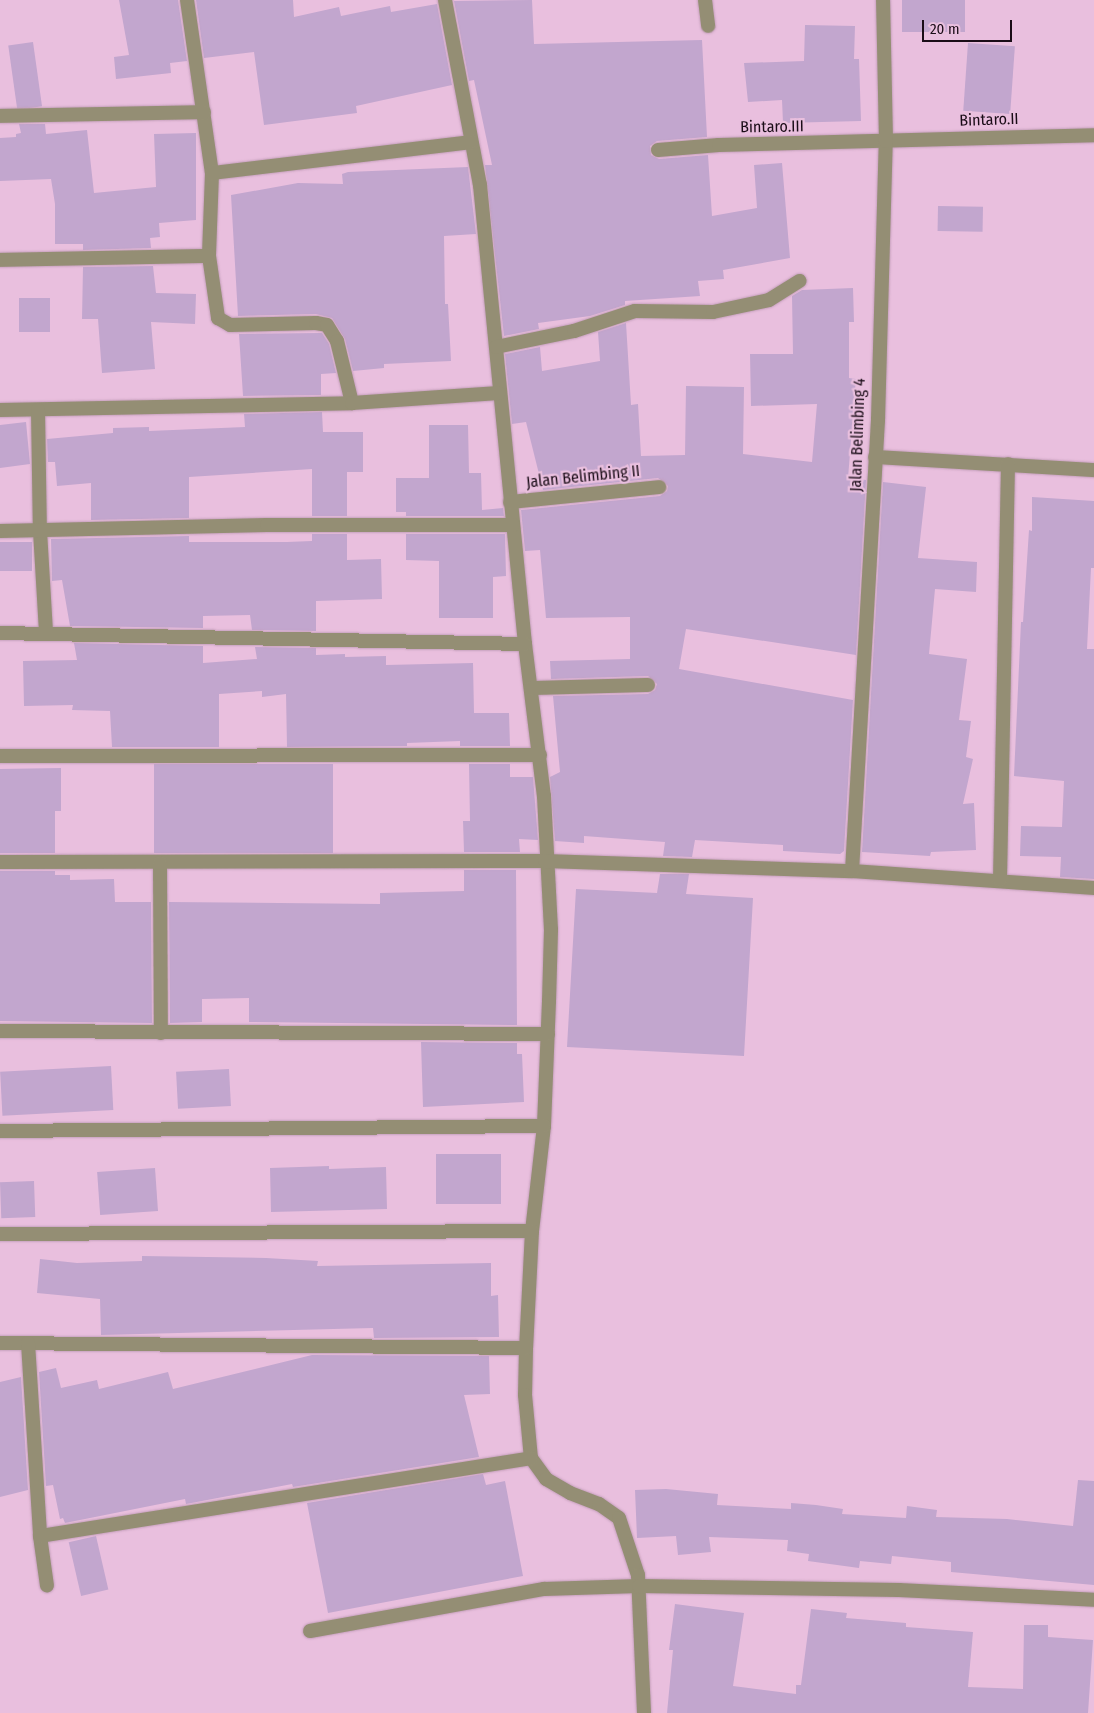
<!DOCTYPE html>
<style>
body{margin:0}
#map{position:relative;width:1094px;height:1713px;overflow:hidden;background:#e9bfde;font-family:"Fira Sans Condensed",sans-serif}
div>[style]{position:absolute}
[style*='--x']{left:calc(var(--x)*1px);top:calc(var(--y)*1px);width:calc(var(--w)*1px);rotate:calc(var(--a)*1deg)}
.building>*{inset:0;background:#c2a6ce;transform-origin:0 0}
.roads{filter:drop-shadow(0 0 1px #c49fba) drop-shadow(0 0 1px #c49fba)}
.minor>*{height:14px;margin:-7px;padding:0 7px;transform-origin:7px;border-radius:7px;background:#948e74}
span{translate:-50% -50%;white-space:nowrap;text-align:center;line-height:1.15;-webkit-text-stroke:4.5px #e9bfde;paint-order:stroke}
.street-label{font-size:16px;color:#1a0c17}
.scale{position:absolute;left:922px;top:20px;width:90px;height:22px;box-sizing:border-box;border:2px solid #1a0c17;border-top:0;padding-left:6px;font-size:15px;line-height:18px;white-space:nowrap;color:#1a0c17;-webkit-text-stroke:4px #e9bfde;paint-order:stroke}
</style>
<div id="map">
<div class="building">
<i style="clip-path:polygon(119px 0,178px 0,187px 61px,170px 63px,171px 73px,116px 79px,114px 57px,129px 55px)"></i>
<i style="clip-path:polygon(196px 0,293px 0,294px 17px,339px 7px,341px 16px,390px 6px,391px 12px,437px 4px,452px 85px,356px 106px,357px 113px,264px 125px,254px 52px,204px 58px)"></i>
<i style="clip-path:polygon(532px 0,534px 44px,702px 40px,707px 137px,657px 141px,650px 146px,651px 155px,659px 159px,708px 155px,712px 216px,757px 208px,754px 165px,782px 163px,790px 258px,723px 270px,724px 279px,698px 281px,700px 296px,625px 301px,625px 305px,590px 316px,538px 323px,539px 329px,504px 336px,485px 165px,492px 165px,474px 80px,469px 81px,454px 1px)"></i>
<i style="left:902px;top:0;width:63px;height:32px"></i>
<i style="clip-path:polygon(805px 25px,855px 26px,854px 59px,859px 59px,861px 121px,783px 123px,782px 100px,748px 102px,744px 63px,804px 61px)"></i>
<i style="left:33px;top:42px;width:65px;height:25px;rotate:82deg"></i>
<i style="left:968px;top:43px;width:47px;height:68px;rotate:4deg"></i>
<i style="clip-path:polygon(19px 124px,45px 124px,46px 134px,87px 130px,94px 193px,156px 187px,154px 134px,196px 133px,196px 220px,159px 223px,160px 237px,150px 238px,151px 248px,83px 250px,83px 244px,55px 244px,55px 204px,51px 179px,0 181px,0 138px,16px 137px,16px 134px,21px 133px)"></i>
<i style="clip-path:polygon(468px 167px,476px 234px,444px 236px,445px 304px,448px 304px,451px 361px,384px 364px,384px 368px,353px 371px,345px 339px,332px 318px,316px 314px,238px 316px,231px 195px,298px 183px,343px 184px,342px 174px,348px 172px)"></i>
<i style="left:938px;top:206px;width:45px;height:25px;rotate:1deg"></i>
<i style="clip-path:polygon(153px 266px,156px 293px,196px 294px,195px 324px,151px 322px,155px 369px,102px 373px,98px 319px,82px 319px,83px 267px)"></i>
<i style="clip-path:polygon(853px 288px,854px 322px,849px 322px,849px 378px,856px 379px,848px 478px,866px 480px,856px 655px,686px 629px,679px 669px,853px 700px,844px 851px,840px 854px,783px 851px,783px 845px,695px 840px,692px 857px,663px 856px,665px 842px,584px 836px,584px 843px,555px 841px,550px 777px,560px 772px,553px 696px,648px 694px,655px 690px,657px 684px,648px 676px,551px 679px,550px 661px,630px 659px,630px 617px,546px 618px,540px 550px,525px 551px,521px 510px,660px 496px,667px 491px,668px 486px,658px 478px,543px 490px,526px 422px,512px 424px,505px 354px,540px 347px,542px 371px,600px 361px,598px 332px,626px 323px,631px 405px,638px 404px,641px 456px,685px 455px,686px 386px,744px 387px,743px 454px,812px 462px,817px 404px,751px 406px,750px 354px,793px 354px,792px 296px,802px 290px)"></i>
<i style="left:50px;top:298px;width:34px;height:31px;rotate:90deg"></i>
<i style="clip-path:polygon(322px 333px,329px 344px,336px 373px,321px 374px,321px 395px,243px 396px,239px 334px)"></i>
<i style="clip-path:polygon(322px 412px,323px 432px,363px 432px,363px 472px,347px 472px,347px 516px,312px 516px,312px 469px,189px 477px,189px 518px,91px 520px,91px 483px,57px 486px,55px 462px,48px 462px,47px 439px,113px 433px,113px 428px,149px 427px,149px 431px,245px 427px,244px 414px)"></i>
<i style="clip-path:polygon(26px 422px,30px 464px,0 468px,0 425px)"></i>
<i style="clip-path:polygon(429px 425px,468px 425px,469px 473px,481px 473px,482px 510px,503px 508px,504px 516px,406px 516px,406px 512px,396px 512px,396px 478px,429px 478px)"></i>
<i style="clip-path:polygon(883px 482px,926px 487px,918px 558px,977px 562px,976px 592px,935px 589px,929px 654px,967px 659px,959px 720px,971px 721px,966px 757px,973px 759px,963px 804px,974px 803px,976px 850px,931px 852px,930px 856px,862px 852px)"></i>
<i style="clip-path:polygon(1032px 497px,1094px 501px,1094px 568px,1091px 568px,1087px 649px,1094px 649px,1094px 879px,1060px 877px,1061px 857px,1020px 856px,1021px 826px,1062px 827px,1064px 781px,1014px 776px,1021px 622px,1023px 622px,1029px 530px,1032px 531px)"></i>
<i style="clip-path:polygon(312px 534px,347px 534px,347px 560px,381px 559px,382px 599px,316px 601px,316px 631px,252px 630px,250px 615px,203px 616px,203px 628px,70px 626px,62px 580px,52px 581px,51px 539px,189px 536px,189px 542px,287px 542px,312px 541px)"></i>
<i style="clip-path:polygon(406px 534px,505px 534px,506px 576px,493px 577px,493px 618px,439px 618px,439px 561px,406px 560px)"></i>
<i style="left:0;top:542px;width:32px;height:29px"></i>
<i style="clip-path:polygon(74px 643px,203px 646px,203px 663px,257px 659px,255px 647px,316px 648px,316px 655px,345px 654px,345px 657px,386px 656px,386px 665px,473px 663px,474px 713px,509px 713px,510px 746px,460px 746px,460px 741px,407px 743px,407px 746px,287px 747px,286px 694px,262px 697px,262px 691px,219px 694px,219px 747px,112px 747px,110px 711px,72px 710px,73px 705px,24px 706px,23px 661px,77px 660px)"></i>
<i style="left:154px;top:764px;width:179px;height:89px"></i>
<i style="clip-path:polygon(469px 764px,510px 764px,510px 777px,533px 777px,538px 840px,519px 839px,520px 852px,464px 852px,463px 821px,470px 821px)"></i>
<i style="clip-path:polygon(61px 768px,61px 811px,55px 811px,55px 853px,0 853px,0 769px)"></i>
<i style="clip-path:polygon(464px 870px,516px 870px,517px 1025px,249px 1022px,249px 998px,202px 999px,202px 1022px,170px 1023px,169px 902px,380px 904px,380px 893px,464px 891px)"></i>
<i style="clip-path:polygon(0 871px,55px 871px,55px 875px,70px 875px,70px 880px,114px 879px,115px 902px,151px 902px,152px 1023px,0 1021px)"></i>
<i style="clip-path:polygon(660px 874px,689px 874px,686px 894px,753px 898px,744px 1056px,567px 1047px,576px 889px,657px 893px)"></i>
<i style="clip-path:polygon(421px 1042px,517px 1043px,517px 1054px,522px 1054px,524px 1102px,423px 1107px)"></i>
<i style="left:111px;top:1066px;width:44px;height:111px;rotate:87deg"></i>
<i style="left:229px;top:1069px;width:37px;height:53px;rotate:87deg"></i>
<i style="left:436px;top:1154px;width:65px;height:50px"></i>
<i style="clip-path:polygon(329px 1166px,329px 1169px,386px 1167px,387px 1209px,271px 1212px,270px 1168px)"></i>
<i style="left:155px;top:1168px;width:43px;height:58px;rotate:86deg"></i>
<i style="left:34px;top:1181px;width:36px;height:34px;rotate:88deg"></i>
<i style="clip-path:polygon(142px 1256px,266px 1258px,318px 1261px,317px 1266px,491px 1263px,491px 1296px,498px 1295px,499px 1337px,374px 1338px,373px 1328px,101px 1335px,100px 1299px,37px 1293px,40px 1259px,77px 1263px,142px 1261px)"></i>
<i style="clip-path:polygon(312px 1355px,489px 1356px,490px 1394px,464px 1395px,479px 1457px,293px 1487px,292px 1484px,186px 1504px,185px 1499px,65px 1523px,63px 1518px,60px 1519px,53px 1485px,46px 1486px,39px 1372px,56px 1368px,61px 1388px,97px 1380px,99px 1389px,168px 1372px,173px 1389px)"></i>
<i style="clip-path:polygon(21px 1377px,28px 1490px,0 1497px,0 1382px)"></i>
<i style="clip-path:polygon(483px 1474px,486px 1485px,505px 1481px,523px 1576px,328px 1613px,307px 1503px)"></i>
<i style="clip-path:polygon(1078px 1480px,1094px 1481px,1094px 1585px,951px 1572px,951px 1562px,892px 1556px,891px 1564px,860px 1561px,859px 1568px,808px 1561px,809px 1554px,787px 1551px,788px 1540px,709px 1537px,711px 1552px,678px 1555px,676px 1536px,637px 1538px,635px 1490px,666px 1489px,718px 1494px,717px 1505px,791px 1509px,791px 1503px,816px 1505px,843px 1509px,842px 1514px,906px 1518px,907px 1506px,937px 1510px,936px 1517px,1007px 1519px,1073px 1526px)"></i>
<i style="left:96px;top:1536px;width:55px;height:28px;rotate:77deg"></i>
<i style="clip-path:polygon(675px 1604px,744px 1613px,733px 1686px,796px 1694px,796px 1685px,801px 1685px,811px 1609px,847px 1613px,846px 1618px,906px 1623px,906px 1627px,973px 1632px,968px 1687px,1023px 1689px,1024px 1625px,1048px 1625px,1048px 1637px,1093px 1640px,1088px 1713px,667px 1713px,673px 1650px,669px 1650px)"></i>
</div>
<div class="roads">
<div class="minor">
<i style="--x:187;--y:0;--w:175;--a:81.8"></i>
<i style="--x:212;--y:173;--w:83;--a:92.1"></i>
<i style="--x:209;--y:256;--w:63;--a:81.7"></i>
<i style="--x:218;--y:318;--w:14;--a:30"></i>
<i style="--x:230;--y:325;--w:86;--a:-1.3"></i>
<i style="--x:316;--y:323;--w:11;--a:10"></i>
<i style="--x:327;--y:325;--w:19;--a:58"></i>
<i style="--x:337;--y:341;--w:64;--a:76.4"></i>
<i style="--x:445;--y:0;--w:188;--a:79.3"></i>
<i style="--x:480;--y:185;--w:461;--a:84.4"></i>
<i style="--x:525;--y:644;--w:153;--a:82.9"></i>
<i style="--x:544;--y:796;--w:134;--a:87"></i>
<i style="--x:551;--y:930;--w:71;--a:91.6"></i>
<i style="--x:549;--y:1001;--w:125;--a:92.3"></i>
<i style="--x:544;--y:1126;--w:106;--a:96.5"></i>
<i style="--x:532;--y:1231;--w:117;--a:92.9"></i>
<i style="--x:526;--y:1348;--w:47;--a:91.2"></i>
<i style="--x:525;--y:1395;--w:63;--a:84.6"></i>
<i style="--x:531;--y:1458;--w:26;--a:54"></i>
<i style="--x:546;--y:1479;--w:28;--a:30"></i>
<i style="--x:570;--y:1493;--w:31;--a:21"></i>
<i style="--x:599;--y:1504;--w:24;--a:35"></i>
<i style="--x:619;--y:1518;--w:60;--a:71.6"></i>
<i style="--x:638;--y:1575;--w:138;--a:87.5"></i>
<i style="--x:705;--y:0;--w:26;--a:83"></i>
<i style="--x:0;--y:116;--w:204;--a:-1.1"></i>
<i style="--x:658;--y:150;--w:61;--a:-4.7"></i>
<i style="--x:719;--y:145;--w:375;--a:-1.5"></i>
<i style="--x:212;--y:173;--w:261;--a:-6.8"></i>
<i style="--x:0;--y:260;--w:209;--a:-1.1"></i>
<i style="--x:496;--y:347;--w:80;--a:-11.6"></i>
<i style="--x:574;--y:331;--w:64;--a:-18.2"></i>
<i style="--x:635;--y:311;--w:78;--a:0.7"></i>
<i style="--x:713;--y:312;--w:57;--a:-12.1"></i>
<i style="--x:769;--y:300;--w:36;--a:-32"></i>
<i style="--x:0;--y:410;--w:352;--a:-1.1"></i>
<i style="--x:352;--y:403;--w:147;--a:-3.9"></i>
<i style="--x:38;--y:410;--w:121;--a:89.1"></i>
<i style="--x:40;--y:531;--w:102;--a:86.6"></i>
<i style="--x:875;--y:457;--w:219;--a:3.4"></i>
<i style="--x:510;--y:502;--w:150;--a:-5.7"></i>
<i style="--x:0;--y:531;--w:267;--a:-1.3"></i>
<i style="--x:267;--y:525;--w:246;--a:0"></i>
<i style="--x:0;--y:633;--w:525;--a:1.2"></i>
<i style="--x:531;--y:688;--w:117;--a:-1.5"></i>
<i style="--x:0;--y:756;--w:540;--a:-0.11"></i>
<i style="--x:0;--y:862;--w:545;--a:-0.11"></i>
<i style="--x:545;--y:861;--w:307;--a:1.9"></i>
<i style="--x:852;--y:871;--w:243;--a:4"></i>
<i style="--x:160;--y:863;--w:170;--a:89.7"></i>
<i style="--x:852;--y:871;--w:452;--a:-86.7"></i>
<i style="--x:878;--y:420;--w:279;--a:-88.4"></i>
<i style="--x:886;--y:141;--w:141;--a:-91.2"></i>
<i style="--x:1000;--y:880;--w:416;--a:-88.9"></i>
<i style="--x:0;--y:1031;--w:548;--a:0.31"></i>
<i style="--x:0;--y:1131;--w:544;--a:-0.53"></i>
<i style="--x:0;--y:1234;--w:532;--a:-0.32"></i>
<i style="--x:0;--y:1343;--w:526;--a:0.54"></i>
<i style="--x:28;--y:1343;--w:193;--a:86.4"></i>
<i style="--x:40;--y:1536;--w:50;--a:82"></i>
<i style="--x:40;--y:1536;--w:497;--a:-9"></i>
<i style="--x:310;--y:1631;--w:238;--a:-10.2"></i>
<i style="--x:544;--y:1589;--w:95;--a:-1.8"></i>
<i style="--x:639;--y:1586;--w:260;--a:0.9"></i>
<i style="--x:899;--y:1590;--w:195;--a:2.9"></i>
</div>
</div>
<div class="street-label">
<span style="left:989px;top:120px;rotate:-2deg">Bintaro.II</span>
<span style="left:772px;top:127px;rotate:-1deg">Bintaro.III</span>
<span style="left:858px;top:435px;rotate:-88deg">Jalan Belimbing 4</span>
<span style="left:583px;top:477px;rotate:-6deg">Jalan Belimbing II</span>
</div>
<div class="scale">20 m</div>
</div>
